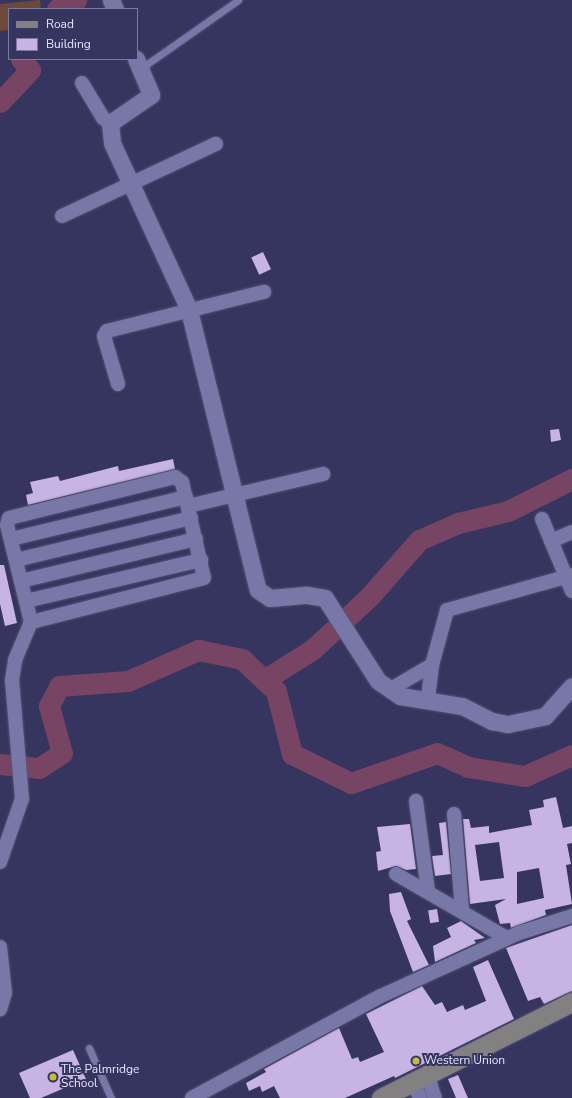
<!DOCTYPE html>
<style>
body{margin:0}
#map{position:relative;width:572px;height:1098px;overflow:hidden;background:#36355f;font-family:"Nunito Sans",sans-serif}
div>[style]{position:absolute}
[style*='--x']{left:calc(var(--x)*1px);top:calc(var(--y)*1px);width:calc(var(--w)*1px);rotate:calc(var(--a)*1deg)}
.green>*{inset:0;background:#6d493a}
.river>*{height:21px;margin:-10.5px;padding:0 10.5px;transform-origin:10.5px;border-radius:10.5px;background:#774563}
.building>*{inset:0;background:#c7b3e4;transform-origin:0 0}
.roads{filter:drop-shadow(0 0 1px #555378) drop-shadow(0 0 1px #555378)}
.service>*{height:7px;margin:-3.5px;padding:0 3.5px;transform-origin:3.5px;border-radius:3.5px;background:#7878a8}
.minor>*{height:14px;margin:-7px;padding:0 7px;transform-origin:7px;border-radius:7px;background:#7878a8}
.tertiary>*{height:17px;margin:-8.5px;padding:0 8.5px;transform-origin:8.5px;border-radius:8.5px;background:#7878a8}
.secondary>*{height:19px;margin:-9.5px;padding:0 9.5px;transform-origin:9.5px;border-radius:9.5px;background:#838082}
.dots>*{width:11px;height:11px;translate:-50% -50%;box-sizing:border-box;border:2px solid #36355f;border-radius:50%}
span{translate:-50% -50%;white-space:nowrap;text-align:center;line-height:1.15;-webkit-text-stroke:4px #36355f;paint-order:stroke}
.poi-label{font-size:12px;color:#e3e4ff}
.left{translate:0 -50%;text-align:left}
.legend{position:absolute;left:8px;top:8px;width:130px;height:52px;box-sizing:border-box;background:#36355f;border:1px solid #7b7b9f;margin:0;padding:5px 7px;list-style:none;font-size:12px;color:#e3e4ff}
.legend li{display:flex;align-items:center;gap:8px;height:20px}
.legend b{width:20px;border:1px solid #7b7b9f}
</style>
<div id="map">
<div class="green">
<i style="clip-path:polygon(40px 0,41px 9px,9px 9px,9px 30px,0 31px,0 4px)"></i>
</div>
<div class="river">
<i style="--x:57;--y:9;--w:21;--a:-25"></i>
<i style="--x:0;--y:102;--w:44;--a:-46.8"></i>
<i style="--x:30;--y:70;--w:14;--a:-129"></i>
<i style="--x:264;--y:680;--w:58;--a:-32.3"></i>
<i style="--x:313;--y:649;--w:78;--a:-42.9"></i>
<i style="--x:370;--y:596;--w:74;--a:-48.8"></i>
<i style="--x:419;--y:540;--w:43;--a:-23.6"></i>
<i style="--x:458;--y:523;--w:51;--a:-13.5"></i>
<i style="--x:508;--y:511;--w:72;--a:-26.6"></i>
<i style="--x:0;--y:764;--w:39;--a:6"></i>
<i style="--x:39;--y:768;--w:27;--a:-33"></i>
<i style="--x:62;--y:753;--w:49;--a:-105.5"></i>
<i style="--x:49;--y:706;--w:22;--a:-63"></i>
<i style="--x:59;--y:686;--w:69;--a:-4.1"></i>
<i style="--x:128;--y:681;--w:77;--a:-23.9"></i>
<i style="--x:198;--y:650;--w:45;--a:11.6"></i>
<i style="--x:242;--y:659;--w:47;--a:43.3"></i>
<i style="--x:276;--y:691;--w:65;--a:75.7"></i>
<i style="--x:292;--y:754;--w:66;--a:26.2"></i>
<i style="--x:351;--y:783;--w:91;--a:-19.2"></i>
<i style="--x:437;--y:753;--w:34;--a:24"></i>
<i style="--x:468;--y:767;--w:58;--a:9"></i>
<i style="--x:525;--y:776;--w:51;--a:-24.1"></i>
</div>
<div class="building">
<i style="left:263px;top:252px;width:19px;height:13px;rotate:65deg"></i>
<i style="clip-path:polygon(559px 429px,561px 440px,551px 442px,550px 430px)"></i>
<i style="clip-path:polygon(173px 459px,175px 469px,28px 505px,26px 495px,33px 493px,30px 482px,58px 476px,60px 481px,118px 466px,119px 471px)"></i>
<i style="clip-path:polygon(0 565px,4px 565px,17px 623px,5px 626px,0 604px)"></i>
<i style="clip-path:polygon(evenodd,556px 797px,563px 828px,572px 826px,572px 843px,567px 844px,571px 864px,566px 865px,572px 904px,545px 910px,546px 915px,511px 928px,510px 923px,500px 924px,495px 905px,506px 899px,470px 904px,463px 819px,469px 819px,471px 828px,489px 826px,489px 833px,532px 825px,529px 810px,544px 807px,543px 800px,556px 797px,499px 842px,504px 878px,480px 881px,475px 845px,499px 842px,556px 797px,539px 868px,544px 898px,517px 904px,517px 872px,539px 868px)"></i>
<i style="clip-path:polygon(446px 822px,451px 874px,435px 876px,432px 856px,443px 855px,439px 823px)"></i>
<i style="clip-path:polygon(410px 824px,416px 869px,406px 870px,396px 866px,378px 871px,376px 852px,381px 851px,377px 827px)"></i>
<i style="clip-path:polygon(401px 892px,411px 919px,407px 921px,429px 965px,413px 972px,390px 911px,389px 894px)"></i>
<i style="left:437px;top:909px;width:13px;height:9px;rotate:81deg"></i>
<i style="clip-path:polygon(461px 921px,485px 938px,474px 940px,476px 943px,435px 962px,433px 946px,451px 937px,447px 928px)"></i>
<i style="clip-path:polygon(572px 925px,572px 991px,544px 1004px,540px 997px,528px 1001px,506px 948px)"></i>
<i style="clip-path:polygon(488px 960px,514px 1019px,395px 1078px,394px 1076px,345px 1098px,280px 1098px,274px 1086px,262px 1092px,260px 1086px,249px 1091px,246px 1083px,266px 1072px,264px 1069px,339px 1028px,352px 1059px,358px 1057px,360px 1062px,384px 1052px,366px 1014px,422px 986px,435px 1005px,442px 1002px,447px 1012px,463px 1005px,465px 1010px,486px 1001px,473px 967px)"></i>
<i style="clip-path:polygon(73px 1050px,86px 1079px,41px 1098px,30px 1098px,19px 1073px)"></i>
<i style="clip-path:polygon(458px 1075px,468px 1098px,456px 1098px,448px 1079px)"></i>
</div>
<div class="roads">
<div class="service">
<i style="--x:140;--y:69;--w:120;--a:-35.1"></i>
<i style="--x:89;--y:1048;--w:55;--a:66.3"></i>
</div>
<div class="minor">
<i style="--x:82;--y:83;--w:41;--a:59"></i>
<i style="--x:103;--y:118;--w:9;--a:36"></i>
<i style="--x:62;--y:216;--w:170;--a:-25.1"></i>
<i style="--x:118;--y:384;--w:50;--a:-106.3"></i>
<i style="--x:104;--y:336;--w:6;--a:-59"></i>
<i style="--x:107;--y:331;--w:162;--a:-14"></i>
<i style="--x:175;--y:477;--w:9;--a:36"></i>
<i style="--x:182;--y:482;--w:98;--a:77.1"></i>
<i style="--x:204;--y:578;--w:179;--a:165.7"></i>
<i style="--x:31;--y:622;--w:100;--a:-103.9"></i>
<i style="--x:7;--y:525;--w:7;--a:-74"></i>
<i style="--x:9;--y:518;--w:171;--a:-13.9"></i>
<i style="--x:188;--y:506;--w:139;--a:-13.3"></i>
<i style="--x:542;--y:519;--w:78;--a:67.4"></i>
<i style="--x:11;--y:539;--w:180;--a:-13.5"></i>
<i style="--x:551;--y:541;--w:23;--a:-23"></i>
<i style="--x:16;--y:560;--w:180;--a:-13.5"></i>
<i style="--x:21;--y:581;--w:180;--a:-13.5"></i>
<i style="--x:26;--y:601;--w:180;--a:-13.2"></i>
<i style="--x:389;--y:690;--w:50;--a:-30.2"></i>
<i style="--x:428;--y:698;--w:33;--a:-83"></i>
<i style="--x:432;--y:665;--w:57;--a:-74.7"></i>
<i style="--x:447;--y:610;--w:130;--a:-15.6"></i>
<i style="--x:416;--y:801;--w:91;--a:82.4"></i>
<i style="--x:454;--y:814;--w:95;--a:85.2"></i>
<i style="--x:0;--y:862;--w:67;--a:-70.8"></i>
<i style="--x:22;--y:799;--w:119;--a:-94.8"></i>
<i style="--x:12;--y:680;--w:20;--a:-81"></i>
<i style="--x:15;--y:660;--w:41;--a:-67.2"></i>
<i style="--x:396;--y:874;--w:128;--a:30"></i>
<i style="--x:0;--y:947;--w:46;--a:83.8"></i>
<i style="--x:5;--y:993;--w:17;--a:107"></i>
<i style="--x:427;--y:1074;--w:25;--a:72"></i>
<i style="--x:413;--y:1082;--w:17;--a:66"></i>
<i style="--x:192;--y:1098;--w:215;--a:-28.4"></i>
<i style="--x:381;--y:996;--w:152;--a:-24.5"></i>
<i style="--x:519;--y:933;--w:56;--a:-17.8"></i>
</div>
<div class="tertiary">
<i style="--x:111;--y:0;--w:10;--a:66"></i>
<i style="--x:136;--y:59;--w:39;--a:67"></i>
<i style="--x:151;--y:95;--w:50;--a:145.7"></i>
<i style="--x:110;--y:123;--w:20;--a:84"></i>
<i style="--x:112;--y:143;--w:184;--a:65.2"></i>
<i style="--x:189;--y:310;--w:288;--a:76.2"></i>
<i style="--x:258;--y:590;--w:14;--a:34"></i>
<i style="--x:270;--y:598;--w:37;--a:-5"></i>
<i style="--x:307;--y:595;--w:18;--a:9"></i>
<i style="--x:325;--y:598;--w:98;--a:57.4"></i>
<i style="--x:378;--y:681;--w:27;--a:34"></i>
<i style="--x:400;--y:696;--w:63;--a:9.2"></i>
<i style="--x:462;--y:706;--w:34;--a:27"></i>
<i style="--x:492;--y:721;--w:16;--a:11"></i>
<i style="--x:508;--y:724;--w:38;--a:-12"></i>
<i style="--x:545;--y:716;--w:40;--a:-48"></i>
</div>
<div class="secondary">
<i style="--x:381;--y:1098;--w:214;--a:-26.7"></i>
</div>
</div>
<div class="dots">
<i style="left:416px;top:1061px;background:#c7bb3b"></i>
<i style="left:53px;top:1077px;background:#c7bb3b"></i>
</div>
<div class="poi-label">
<span class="left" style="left:424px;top:1061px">Western Union</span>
<span class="left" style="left:61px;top:1077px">The Palmridge<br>School</span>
</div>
<ul class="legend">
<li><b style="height:5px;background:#838082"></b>Road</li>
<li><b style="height:11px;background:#c7b3e4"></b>Building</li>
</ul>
</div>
